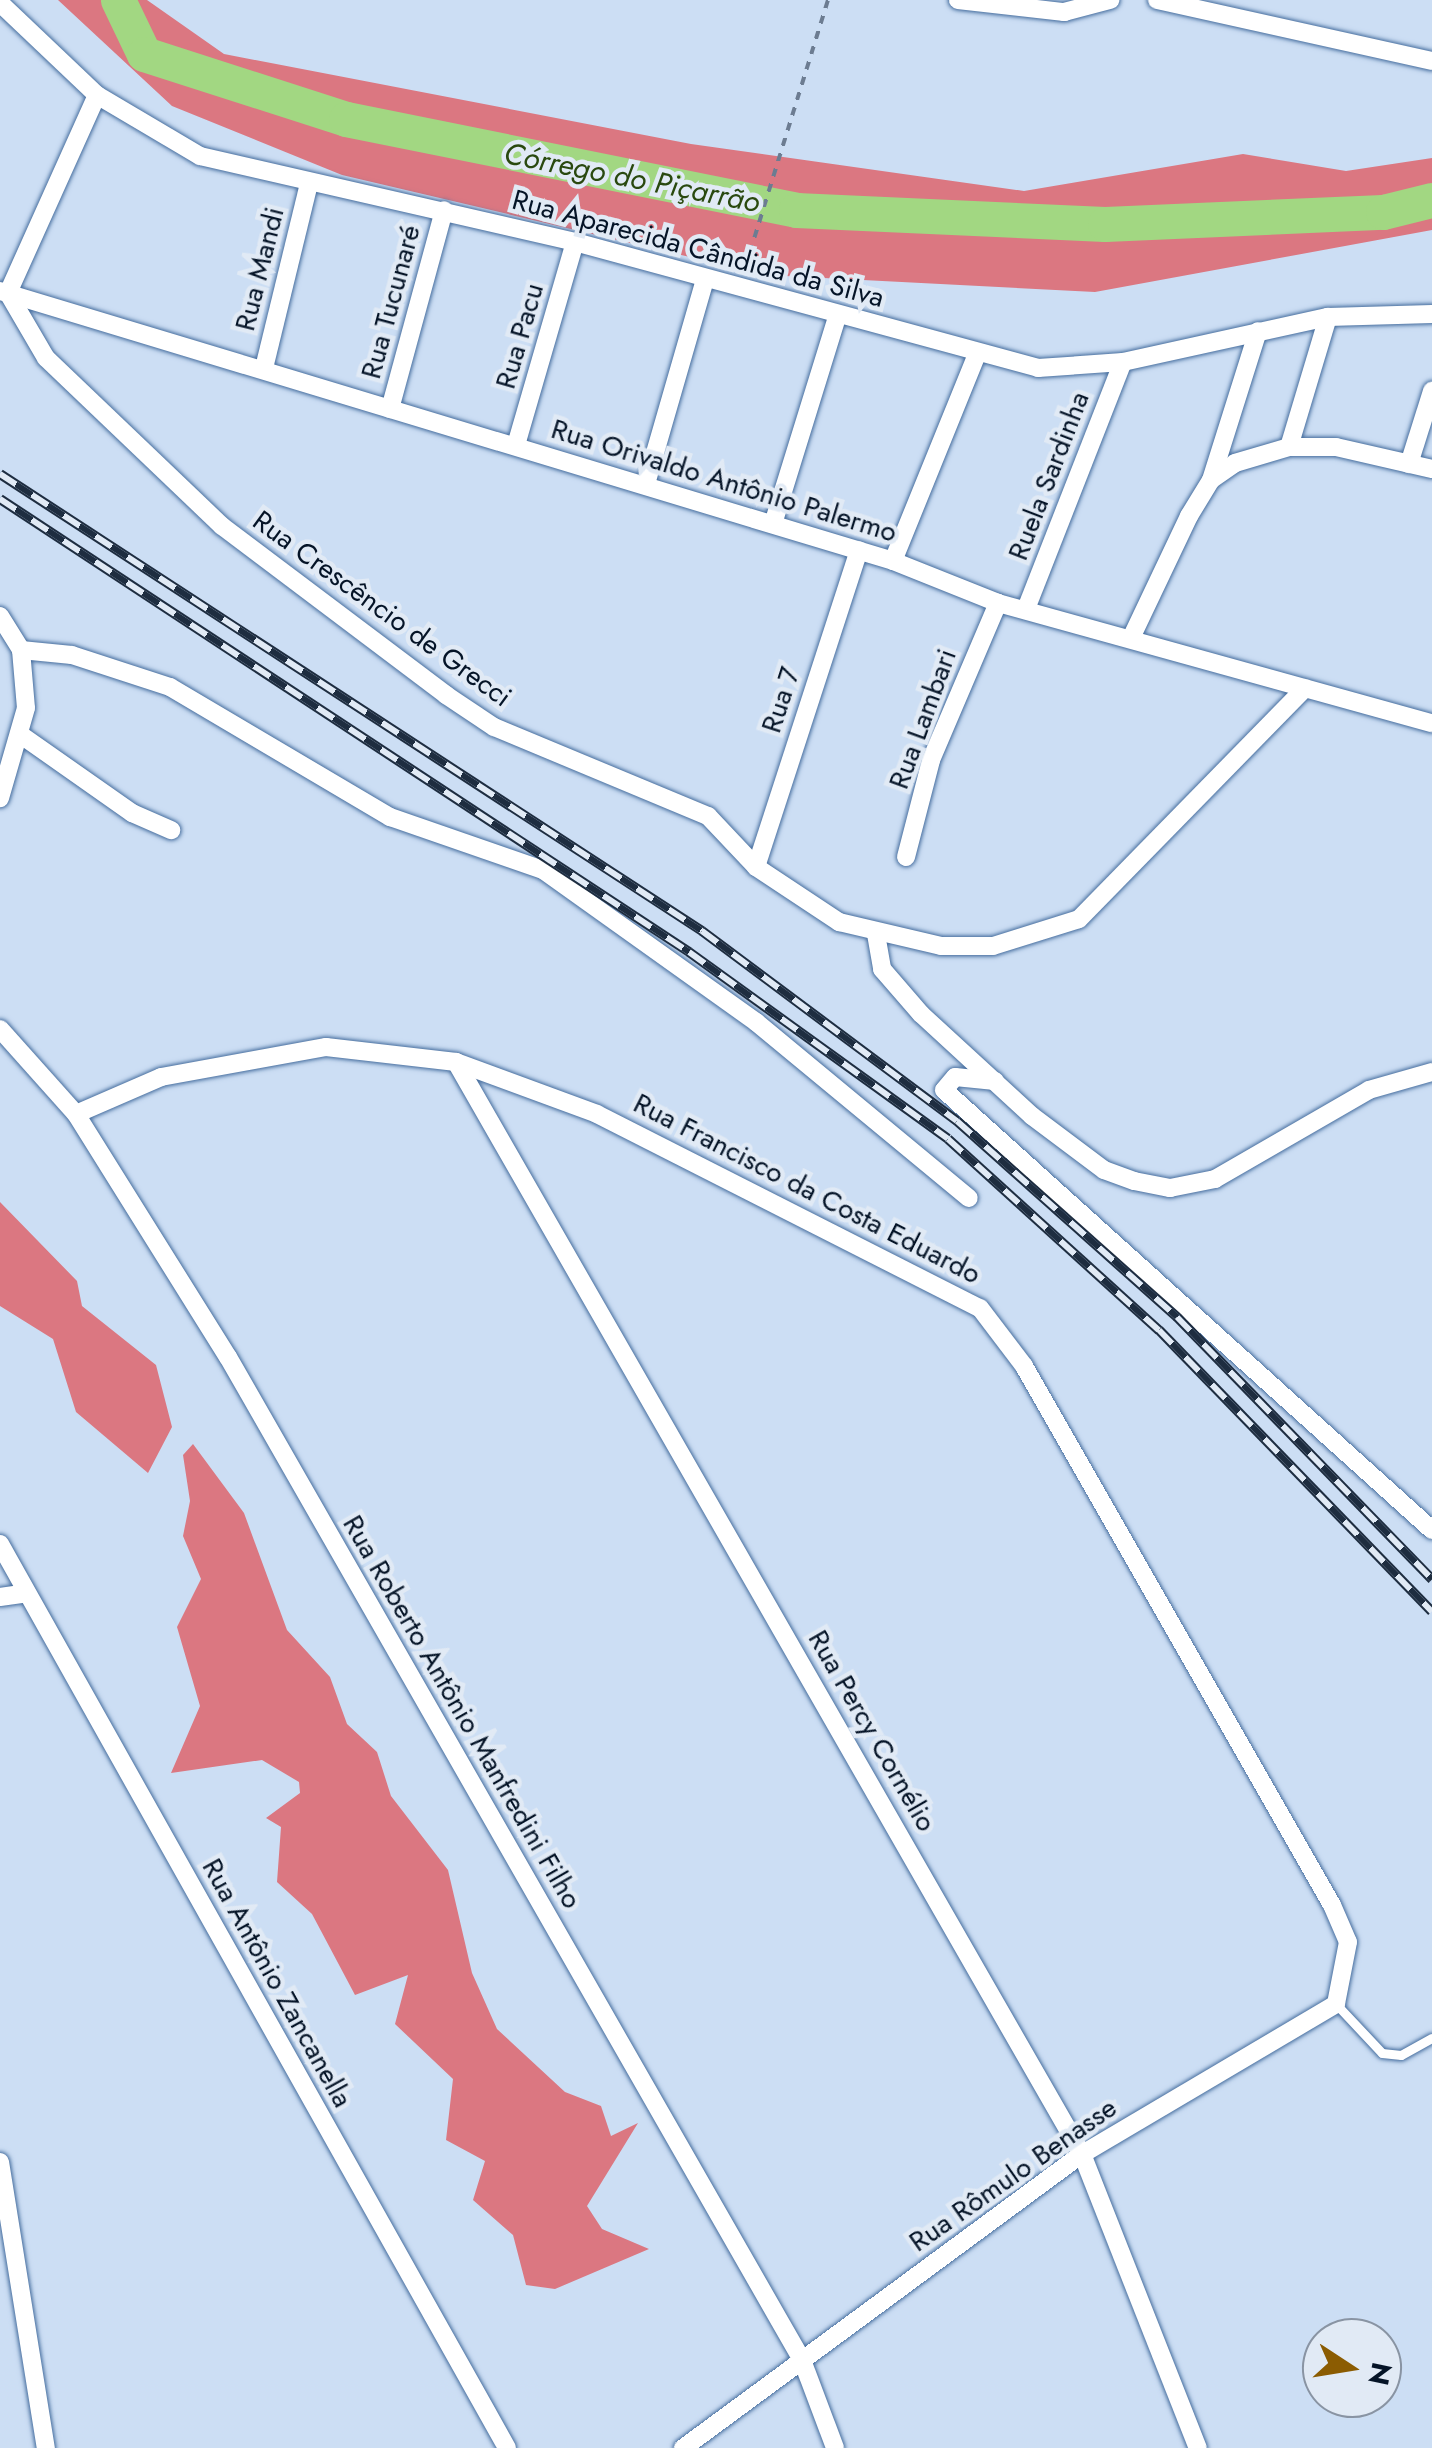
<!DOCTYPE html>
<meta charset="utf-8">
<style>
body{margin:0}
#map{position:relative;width:1432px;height:2448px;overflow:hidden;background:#ccdef4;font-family:Jost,sans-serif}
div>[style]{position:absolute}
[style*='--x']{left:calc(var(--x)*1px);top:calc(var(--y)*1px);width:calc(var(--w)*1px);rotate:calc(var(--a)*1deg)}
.forest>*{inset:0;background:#db7781}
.river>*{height:35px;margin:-17.5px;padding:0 17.5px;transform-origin:17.5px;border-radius:17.5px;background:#a2d782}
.path>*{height:4px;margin-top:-2px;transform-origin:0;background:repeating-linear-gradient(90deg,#6c7c91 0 8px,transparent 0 16px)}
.roads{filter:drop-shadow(0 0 2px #456d9e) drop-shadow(0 0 2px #456d9e)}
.lane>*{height:9px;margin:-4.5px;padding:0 4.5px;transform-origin:4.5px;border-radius:4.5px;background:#fff}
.street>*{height:18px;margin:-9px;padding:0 9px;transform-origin:9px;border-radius:9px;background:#fff}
.rail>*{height:10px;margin-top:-5px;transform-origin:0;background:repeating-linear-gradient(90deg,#e1eaf5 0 19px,#1e2d40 0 38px);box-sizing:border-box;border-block:2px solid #1e2d40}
span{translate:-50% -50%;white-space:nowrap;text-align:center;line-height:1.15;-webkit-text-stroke:9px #e1eaf5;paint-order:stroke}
.street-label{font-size:28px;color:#051427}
.water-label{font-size:30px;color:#29490f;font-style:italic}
.north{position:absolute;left:1302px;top:2318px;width:100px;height:100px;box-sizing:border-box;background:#e1eaf5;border:2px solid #8994a3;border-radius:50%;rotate:102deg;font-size:28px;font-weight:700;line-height:40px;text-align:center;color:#051427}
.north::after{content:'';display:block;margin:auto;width:35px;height:45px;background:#8b5c02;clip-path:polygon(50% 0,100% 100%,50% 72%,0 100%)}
</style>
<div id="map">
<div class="forest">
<i style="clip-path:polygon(58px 0,147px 0,224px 54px,691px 144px,1024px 191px,1243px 154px,1346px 171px,1432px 158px,1432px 230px,1095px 292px,766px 275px,342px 175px,172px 106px)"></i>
<i style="clip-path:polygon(0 1202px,77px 1281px,82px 1306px,156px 1365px,172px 1427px,148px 1473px,76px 1412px,53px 1339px,0 1306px)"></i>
<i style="clip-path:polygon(193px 1444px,244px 1513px,287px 1630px,330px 1677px,347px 1724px,377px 1752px,391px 1796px,448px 1870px,472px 1973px,497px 2029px,565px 2092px,601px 2106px,611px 2136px,638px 2123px,587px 2206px,602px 2229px,649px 2249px,555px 2289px,526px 2285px,513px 2235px,473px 2200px,485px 2161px,446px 2140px,453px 2079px,395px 2024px,408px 1975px,355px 1995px,312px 1914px,277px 1882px,281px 1827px,266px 1818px,300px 1793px,299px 1782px,262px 1760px,171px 1773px,200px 1706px,177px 1627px,201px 1579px,183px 1536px,190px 1501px,183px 1455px)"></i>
</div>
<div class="river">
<i style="--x:118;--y:0;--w:60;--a:64.3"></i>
<i style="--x:144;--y:54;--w:212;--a:17.8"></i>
<i style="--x:346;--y:119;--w:459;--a:11.4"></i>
<i style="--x:796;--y:210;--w:309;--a:2.6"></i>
<i style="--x:1105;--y:224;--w:278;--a:-2.5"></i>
<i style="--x:1383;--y:212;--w:50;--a:-13.8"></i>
</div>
<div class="path">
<i style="--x:745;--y:268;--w:281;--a:-72.8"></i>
</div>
<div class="roads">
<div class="lane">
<i style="--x:1336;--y:2004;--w:67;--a:46.8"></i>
<i style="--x:1382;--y:2053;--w:19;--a:6"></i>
<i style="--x:1401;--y:2055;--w:35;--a:-29"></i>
</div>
<div class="street">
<i style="--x:958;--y:0;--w:107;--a:6.5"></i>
<i style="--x:1064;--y:12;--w:48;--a:-14.6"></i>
<i style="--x:1157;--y:0;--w:282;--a:12.5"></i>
<i style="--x:0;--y:3;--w:134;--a:43.5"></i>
<i style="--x:97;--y:95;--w:120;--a:30.6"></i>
<i style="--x:200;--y:156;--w:385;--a:12.9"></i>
<i style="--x:575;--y:242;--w:480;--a:15.2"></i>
<i style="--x:1038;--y:368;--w:85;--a:-4"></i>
<i style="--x:1123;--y:362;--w:210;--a:-12.4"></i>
<i style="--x:1328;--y:317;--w:104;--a:-1.7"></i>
<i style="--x:97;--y:95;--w:217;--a:114.2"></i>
<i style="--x:8;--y:293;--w:75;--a:59.7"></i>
<i style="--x:46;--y:358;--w:243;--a:43.7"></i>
<i style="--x:222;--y:526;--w:281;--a:37"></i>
<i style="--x:446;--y:695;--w:58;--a:33.7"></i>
<i style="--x:494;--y:727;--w:232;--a:22.6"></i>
<i style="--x:708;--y:816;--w:70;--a:46.7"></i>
<i style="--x:756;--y:867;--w:100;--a:33.5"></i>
<i style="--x:839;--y:922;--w:105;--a:13.2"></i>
<i style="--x:941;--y:946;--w:52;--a:0"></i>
<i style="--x:993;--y:946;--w:90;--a:-17.4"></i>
<i style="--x:1079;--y:919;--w:323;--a:-45.6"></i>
<i style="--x:0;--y:291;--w:933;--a:16.82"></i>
<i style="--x:893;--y:561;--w:113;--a:21.8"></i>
<i style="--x:998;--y:603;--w:450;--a:15.5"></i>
<i style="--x:265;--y:364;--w:182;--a:-76.3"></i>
<i style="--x:390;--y:409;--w:206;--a:-74.8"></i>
<i style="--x:516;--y:445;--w:211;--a:-73.8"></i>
<i style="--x:1289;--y:447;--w:136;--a:-73.3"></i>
<i style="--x:1409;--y:464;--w:77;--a:-72.5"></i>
<i style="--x:1211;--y:480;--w:156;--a:-72.5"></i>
<i style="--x:646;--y:484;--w:213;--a:-73.9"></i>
<i style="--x:773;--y:524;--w:217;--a:-72.8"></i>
<i style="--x:893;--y:561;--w:223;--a:-67.9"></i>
<i style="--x:1026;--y:609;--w:265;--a:-68.6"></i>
<i style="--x:0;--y:616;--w:40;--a:58"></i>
<i style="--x:21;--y:650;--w:58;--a:85.1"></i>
<i style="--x:26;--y:708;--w:94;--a:106.1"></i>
<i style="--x:1133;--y:634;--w:131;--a:-64.6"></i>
<i style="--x:1189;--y:516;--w:42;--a:-58.6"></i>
<i style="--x:1211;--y:480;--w:29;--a:-35"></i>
<i style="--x:1235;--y:463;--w:56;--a:-16.5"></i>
<i style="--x:1289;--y:447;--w:47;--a:0"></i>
<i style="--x:1336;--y:447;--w:98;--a:12.9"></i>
<i style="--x:21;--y:650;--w:51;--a:5.6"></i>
<i style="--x:72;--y:655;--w:103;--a:18.1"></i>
<i style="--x:170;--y:687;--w:256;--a:30.6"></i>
<i style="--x:390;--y:817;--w:162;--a:19.1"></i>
<i style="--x:543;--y:870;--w:262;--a:35.5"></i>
<i style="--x:756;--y:1022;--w:276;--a:39.6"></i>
<i style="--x:21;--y:735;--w:136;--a:35.1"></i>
<i style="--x:132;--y:813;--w:43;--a:23.6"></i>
<i style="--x:906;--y:857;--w:100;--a:-75.5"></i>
<i style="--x:931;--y:760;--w:171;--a:-66.9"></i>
<i style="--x:756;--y:867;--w:333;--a:-72"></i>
<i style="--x:876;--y:934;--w:36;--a:80"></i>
<i style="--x:882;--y:969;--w:60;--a:49.1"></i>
<i style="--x:921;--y:1014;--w:151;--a:42.6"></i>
<i style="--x:1032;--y:1116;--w:90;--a:36.9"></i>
<i style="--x:1104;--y:1170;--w:32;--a:20"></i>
<i style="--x:1134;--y:1181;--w:37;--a:11"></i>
<i style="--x:1170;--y:1188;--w:46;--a:-11.3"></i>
<i style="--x:1215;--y:1179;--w:178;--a:-30"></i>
<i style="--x:1369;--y:1090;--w:66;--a:-15.9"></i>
<i style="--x:0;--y:1029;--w:114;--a:48.2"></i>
<i style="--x:76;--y:1114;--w:287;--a:58"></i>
<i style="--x:228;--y:1357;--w:1156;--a:60.22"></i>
<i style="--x:802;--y:2360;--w:94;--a:69.4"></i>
<i style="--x:456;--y:1062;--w:1259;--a:60.18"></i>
<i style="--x:1082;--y:2154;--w:316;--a:68.5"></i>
<i style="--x:995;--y:1081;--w:40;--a:-174.3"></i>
<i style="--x:955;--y:1077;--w:17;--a:130"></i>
<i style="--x:944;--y:1090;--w:657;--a:42.04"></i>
<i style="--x:76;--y:1114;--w:93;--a:-23.5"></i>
<i style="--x:161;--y:1077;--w:168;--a:-10.3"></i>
<i style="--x:326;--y:1047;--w:131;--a:6.6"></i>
<i style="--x:456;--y:1062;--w:150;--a:20.2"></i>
<i style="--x:597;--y:1114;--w:429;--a:26.9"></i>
<i style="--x:980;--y:1308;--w:73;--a:52.8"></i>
<i style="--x:1024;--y:1366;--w:621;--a:60.26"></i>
<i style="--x:1332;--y:1905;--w:40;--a:66.6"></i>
<i style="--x:1348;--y:1942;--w:63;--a:101"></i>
<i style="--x:1336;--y:2004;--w:295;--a:149.4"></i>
<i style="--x:1082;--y:2154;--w:496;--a:143.6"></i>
<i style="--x:0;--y:1544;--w:1036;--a:60.71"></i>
<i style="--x:0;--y:1597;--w:27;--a:-8"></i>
<i style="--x:0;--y:2162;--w:290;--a:80.9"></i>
</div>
</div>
<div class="rail">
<i style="--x:0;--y:474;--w:838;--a:33.06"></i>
<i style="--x:702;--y:931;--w:318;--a:36.7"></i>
<i style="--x:957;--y:1121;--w:295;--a:41.7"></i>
<i style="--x:1177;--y:1317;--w:366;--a:45.8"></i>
<i style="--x:0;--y:499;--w:825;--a:33.32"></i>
<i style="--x:689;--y:952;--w:319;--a:35.8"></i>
<i style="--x:948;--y:1139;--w:285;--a:42.2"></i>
<i style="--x:1159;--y:1330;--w:392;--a:45.9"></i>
</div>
<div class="street-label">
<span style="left:698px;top:249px;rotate:15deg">Rua Aparecida Cândida da Silva</span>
<span style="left:260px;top:269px;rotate:-76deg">Rua Mandi</span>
<span style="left:391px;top:302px;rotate:-75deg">Rua Tucunaré</span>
<span style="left:520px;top:336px;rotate:-74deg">Rua Pacu</span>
<span style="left:1049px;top:476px;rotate:-69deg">Ruela Sardinha</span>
<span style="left:724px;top:481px;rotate:17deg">Rua Orivaldo Antônio Palermo</span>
<span style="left:382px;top:609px;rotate:36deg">Rua Crescêncio de Grecci</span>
<span style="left:781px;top:700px;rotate:-72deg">Rua 7</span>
<span style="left:923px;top:719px;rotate:-70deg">Rua Lambari</span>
<span style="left:807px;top:1189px;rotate:27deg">Rua Francisco da Costa Eduardo</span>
<span style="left:462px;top:1712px;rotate:60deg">Rua Roberto Antônio Manfredini Filho</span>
<span style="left:872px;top:1731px;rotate:60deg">Rua Percy Cornélio</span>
<span style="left:277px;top:1983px;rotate:61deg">Rua Antônio Zancanella</span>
<span style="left:1013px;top:2175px;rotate:-35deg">Rua Rômulo Benasse</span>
</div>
<div class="water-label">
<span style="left:632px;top:178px;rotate:11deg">Córrego do Piçarrão</span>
</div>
<div class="north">N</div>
</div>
